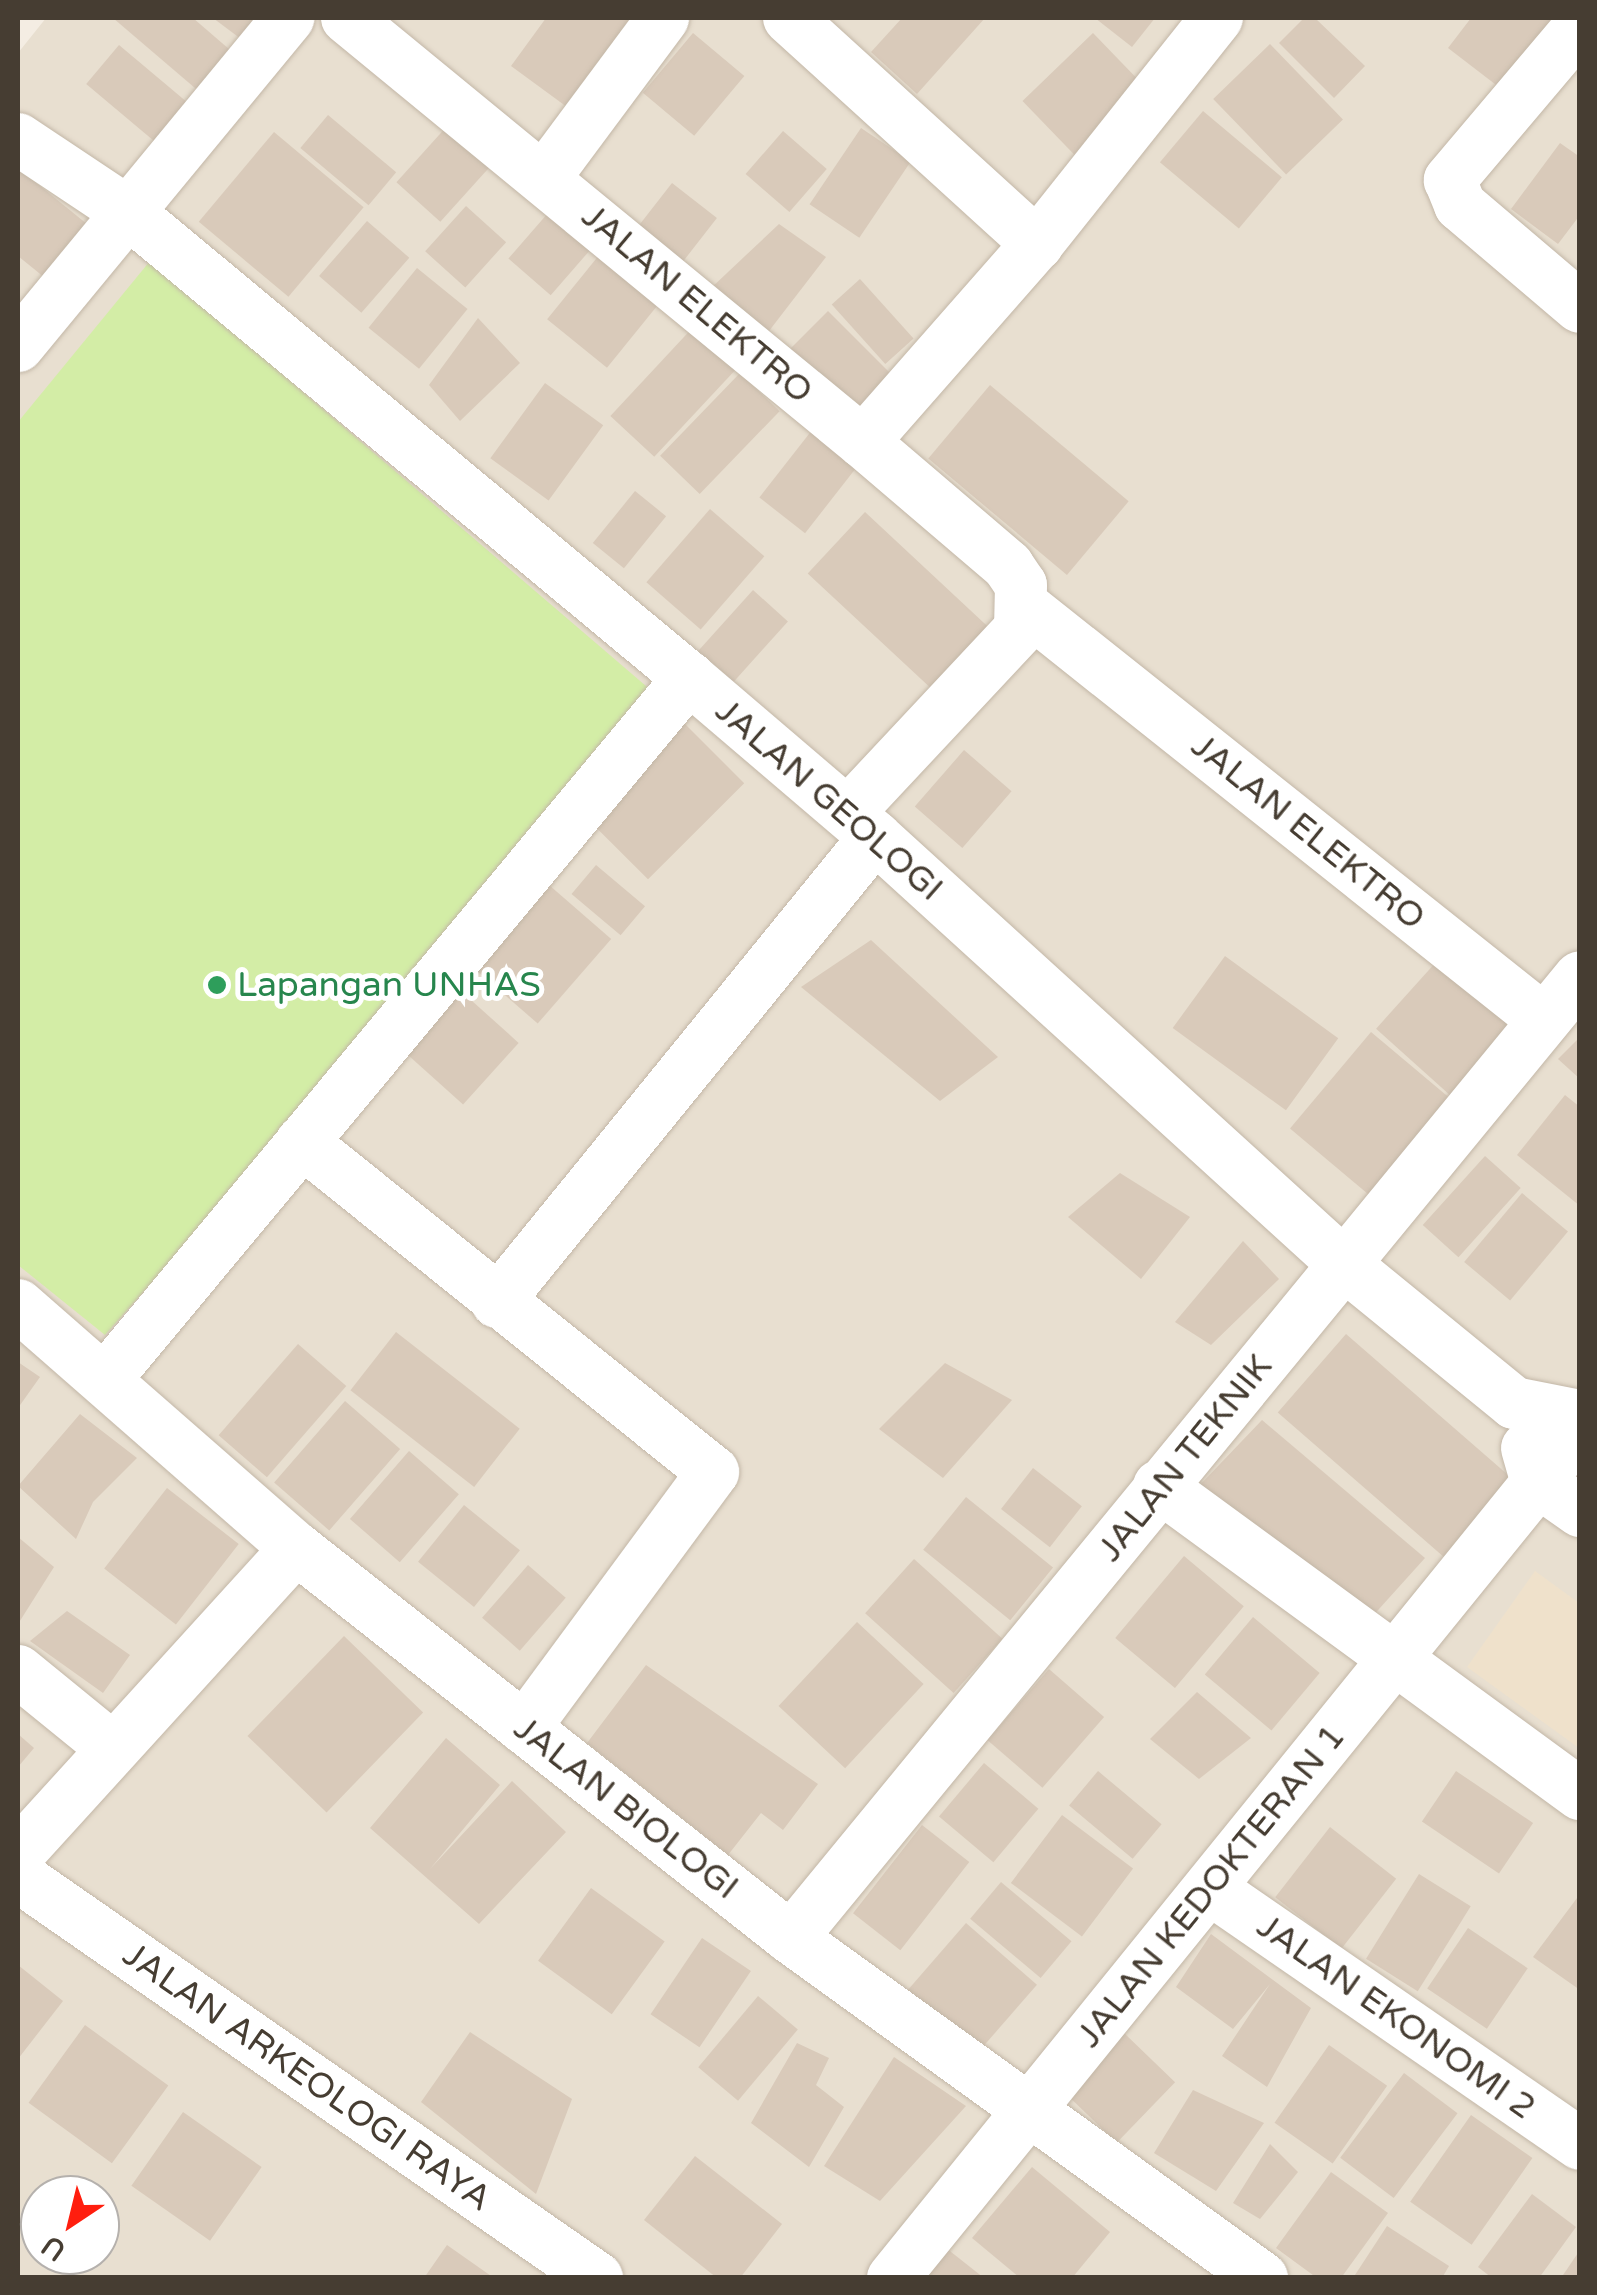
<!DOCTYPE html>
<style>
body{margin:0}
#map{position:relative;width:1597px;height:2295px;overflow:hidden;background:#f4ede3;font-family:"Varela Round",sans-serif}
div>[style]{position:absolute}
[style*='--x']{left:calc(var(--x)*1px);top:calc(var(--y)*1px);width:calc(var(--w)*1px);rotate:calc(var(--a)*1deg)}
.residential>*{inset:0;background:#e8dfd0}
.education>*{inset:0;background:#efe1cb}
.green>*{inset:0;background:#d3eda6}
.building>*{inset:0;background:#d9caba;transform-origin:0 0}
.roads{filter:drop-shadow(0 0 2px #c3b7a7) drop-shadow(0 0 2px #c3b7a7)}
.minor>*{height:52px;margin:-26px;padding:0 26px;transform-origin:26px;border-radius:26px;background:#fff}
.dots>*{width:28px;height:28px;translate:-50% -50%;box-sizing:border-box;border:5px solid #fff;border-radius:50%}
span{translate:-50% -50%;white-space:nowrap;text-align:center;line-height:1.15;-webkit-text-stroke:10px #fff;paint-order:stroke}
.street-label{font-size:35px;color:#463d32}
.leisure-label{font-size:35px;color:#27864d}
.left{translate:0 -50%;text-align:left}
.frame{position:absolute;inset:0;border:20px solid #463d32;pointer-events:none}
.north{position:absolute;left:20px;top:2175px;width:100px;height:100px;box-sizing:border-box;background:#fff;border:2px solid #b5b1ad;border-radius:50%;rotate:215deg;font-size:28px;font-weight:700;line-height:40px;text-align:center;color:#463d32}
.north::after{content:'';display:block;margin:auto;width:35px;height:45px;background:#ff1e0e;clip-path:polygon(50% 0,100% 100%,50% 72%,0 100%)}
</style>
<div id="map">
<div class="residential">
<i style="clip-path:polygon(evenodd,46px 18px,1579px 18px,1579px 2277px,18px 2278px,18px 53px,46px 18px,40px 2195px,100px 2195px,100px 2255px,40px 2255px,40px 2195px)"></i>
</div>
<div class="education">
<i style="clip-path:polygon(1535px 1571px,1579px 1603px,1579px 1748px,1467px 1667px)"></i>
</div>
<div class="green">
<i style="clip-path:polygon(150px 261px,667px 704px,105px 1335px,18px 1265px,18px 422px)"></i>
</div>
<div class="building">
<i style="clip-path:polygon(113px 18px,193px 18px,244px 62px,209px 100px)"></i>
<i style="clip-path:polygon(213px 18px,263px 18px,245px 42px)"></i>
<i style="clip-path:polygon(546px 18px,632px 18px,582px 118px,511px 66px)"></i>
<i style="clip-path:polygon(902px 18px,985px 18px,917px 94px,871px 52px)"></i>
<i style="clip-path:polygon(1095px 18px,1155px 18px,1132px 47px)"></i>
<i style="clip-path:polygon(1304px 18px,1315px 18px,1365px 66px,1334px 98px,1279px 43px)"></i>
<i style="clip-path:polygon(1471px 18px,1561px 18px,1504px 91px,1448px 48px)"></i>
<i style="left:693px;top:33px;width:67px;height:78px;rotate:40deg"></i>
<i style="left:1093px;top:33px;width:83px;height:98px;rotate:46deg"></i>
<i style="left:1270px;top:44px;width:105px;height:79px;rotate:46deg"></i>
<i style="left:119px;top:45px;width:101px;height:51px;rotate:40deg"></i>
<i style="left:1203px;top:111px;width:103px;height:67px;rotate:40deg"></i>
<i style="left:458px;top:114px;width:59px;height:92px;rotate:42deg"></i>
<i style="left:328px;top:115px;width:89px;height:43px;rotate:40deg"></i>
<i style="left:861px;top:128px;width:60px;height:92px;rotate:34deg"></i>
<i style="left:783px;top:131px;width:58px;height:57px;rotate:41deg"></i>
<i style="left:274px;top:132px;width:117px;height:117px;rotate:40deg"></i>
<i style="clip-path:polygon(1560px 143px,1580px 157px,1580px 215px,1558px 244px,1511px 209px)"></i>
<i style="clip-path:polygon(18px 168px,98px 233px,55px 286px,18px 256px)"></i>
<i style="left:672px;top:183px;width:57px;height:56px;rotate:38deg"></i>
<i style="left:555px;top:205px;width:56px;height:71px;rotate:41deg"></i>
<i style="left:466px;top:206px;width:54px;height:61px;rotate:42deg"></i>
<i style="left:367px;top:221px;width:56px;height:73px;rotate:41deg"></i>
<i style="clip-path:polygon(779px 224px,826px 257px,769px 331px,710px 289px)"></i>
<i style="left:600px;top:254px;width:77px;height:84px;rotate:39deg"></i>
<i style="left:417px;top:268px;width:65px;height:77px;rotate:39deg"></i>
<i style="left:860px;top:279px;width:80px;height:38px;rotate:48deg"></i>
<i style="left:828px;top:311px;width:93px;height:60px;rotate:45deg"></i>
<i style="clip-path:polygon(478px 318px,520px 363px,460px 421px,429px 385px)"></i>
<i style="left:697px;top:323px;width:60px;height:127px;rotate:43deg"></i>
<i style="left:740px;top:373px;width:55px;height:115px;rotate:44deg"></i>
<i style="left:545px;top:383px;width:72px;height:93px;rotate:36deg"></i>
<i style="left:990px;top:385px;width:181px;height:96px;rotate:40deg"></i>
<i style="left:816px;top:425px;width:58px;height:92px;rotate:38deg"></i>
<i style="left:635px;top:491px;width:40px;height:67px;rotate:39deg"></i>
<i style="left:710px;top:509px;width:72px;height:97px;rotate:41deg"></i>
<i style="left:865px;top:512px;width:170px;height:84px;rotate:43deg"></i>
<i style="left:753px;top:590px;width:47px;height:82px;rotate:42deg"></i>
<i style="left:677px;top:716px;width:95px;height:136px;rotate:45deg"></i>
<i style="left:964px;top:750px;width:63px;height:75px;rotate:41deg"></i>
<i style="left:596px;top:865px;width:64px;height:38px;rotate:40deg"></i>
<i style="left:541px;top:878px;width:93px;height:112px;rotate:41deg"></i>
<i style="clip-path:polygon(871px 940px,998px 1057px,940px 1101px,801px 987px)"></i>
<i style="left:1225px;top:956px;width:140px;height:89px;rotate:36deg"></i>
<i style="left:1437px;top:961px;width:106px;height:91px;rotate:42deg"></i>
<i style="left:451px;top:982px;width:91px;height:83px;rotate:42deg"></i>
<i style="left:1371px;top:1032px;width:103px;height:126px;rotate:40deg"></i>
<i style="clip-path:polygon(1580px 1037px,1580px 1079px,1558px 1059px)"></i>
<i style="clip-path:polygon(1565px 1095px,1580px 1107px,1580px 1206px,1517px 1155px)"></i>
<i style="left:1485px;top:1156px;width:48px;height:93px;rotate:42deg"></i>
<i style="clip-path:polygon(1120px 1173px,1190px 1217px,1141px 1279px,1068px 1217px)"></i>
<i style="left:1522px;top:1193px;width:60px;height:90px;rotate:40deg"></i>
<i style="clip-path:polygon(1243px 1241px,1279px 1279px,1211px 1345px,1175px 1322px)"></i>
<i style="left:396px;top:1332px;width:157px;height:74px;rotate:38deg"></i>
<i style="left:1346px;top:1334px;width:230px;height:104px;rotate:41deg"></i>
<i style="left:298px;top:1344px;width:64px;height:121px;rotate:41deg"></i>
<i style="clip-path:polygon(18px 1362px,40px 1377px,18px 1408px)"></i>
<i style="clip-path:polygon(945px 1363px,1012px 1400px,943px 1478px,879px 1429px)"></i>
<i style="left:345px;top:1401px;width:73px;height:108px;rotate:41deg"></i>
<i style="clip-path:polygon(80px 1414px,137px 1458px,93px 1502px,76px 1539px,18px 1486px)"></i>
<i style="clip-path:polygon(1262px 1420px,1425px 1558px,1370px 1619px,1198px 1487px)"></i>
<i style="left:409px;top:1451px;width:66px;height:90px;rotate:41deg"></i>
<i style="left:1033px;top:1468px;width:62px;height:52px;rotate:38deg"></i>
<i style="left:167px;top:1488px;width:91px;height:102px;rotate:38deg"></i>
<i style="left:966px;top:1497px;width:112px;height:68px;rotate:39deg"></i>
<i style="left:464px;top:1505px;width:72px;height:73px;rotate:39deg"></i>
<i style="clip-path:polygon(18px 1537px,54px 1567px,18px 1624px)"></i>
<i style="left:1184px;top:1556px;width:78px;height:107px;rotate:40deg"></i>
<i style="left:914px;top:1559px;width:119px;height:73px;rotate:42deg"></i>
<i style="left:528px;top:1565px;width:50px;height:70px;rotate:41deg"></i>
<i style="clip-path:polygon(67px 1611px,130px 1655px,103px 1693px,30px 1641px)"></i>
<i style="left:1253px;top:1617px;width:87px;height:75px;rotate:40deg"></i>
<i style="left:857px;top:1622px;width:91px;height:115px;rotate:43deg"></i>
<i style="left:344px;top:1636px;width:110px;height:139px;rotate:44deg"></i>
<i style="clip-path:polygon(646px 1665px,818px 1784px,783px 1830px,761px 1813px,728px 1855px,587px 1743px)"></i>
<i style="left:1049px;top:1669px;width:73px;height:94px;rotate:41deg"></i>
<i style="clip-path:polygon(1197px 1692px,1251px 1738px,1199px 1779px,1150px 1739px)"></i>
<i style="clip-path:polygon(18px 1734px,34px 1748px,18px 1767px)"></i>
<i style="clip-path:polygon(446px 1738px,500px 1785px,430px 1869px,512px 1781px,566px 1832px,479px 1924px,370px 1828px)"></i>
<i style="left:984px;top:1763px;width:71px;height:70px;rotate:40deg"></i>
<i style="left:1098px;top:1771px;width:83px;height:45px;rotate:40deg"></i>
<i style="left:1456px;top:1771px;width:93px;height:61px;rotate:34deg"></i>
<i style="left:1062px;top:1815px;width:89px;height:85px;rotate:37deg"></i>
<i style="left:922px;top:1825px;width:60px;height:112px;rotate:38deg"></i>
<i style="left:1330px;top:1827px;width:84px;height:89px;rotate:38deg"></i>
<i style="left:1419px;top:1874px;width:61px;height:100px;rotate:32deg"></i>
<i style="left:1001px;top:1882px;width:92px;height:48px;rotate:40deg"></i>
<i style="left:591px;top:1888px;width:91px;height:90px;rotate:36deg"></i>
<i style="clip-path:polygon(1580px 1894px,1580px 1990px,1533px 1957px)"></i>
<i style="left:966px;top:1923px;width:94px;height:90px;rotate:41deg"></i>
<i style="left:1468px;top:1928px;width:72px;height:73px;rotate:34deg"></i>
<i style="clip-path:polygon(1211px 1934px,1311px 2008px,1267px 2087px,1222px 2056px,1270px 1984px,1233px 2029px,1176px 1987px)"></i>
<i style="left:702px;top:1938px;width:59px;height:92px;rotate:34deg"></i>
<i style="clip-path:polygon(18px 1965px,63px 2001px,18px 2059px)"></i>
<i style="left:758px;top:1996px;width:52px;height:93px;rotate:40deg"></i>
<i style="left:85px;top:2025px;width:103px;height:96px;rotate:36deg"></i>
<i style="clip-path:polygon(470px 2032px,572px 2099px,536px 2194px,421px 2102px)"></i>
<i style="left:1124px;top:2033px;width:71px;height:84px;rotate:44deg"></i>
<i style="clip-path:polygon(797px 2043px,829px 2058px,816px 2085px,844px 2107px,809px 2167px,751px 2123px)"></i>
<i style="left:1329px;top:2045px;width:71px;height:95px;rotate:35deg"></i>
<i style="clip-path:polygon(894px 2057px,966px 2106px,880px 2201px,824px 2166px)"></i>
<i style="left:1404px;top:2073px;width:67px;height:106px;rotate:37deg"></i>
<i style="clip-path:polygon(1193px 2090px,1264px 2123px,1216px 2191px,1154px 2153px)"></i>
<i style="left:183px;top:2112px;width:96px;height:90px;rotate:35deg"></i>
<i style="left:1471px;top:2115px;width:75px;height:106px;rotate:35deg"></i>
<i style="clip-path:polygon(1270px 2144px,1298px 2172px,1260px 2219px,1233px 2203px)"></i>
<i style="clip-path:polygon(695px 2156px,782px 2224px,740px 2278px,717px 2278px,644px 2220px)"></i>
<i style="clip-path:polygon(1032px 2167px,1110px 2232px,1072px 2278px,1020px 2278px,972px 2238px)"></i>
<i style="clip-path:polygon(1331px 2172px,1388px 2213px,1341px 2278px,1317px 2278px,1276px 2248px)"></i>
<i style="clip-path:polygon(1532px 2194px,1576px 2227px,1539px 2278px,1492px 2278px,1478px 2267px)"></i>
<i style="clip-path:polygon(1387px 2226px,1449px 2266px,1442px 2278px,1353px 2278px)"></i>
<i style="clip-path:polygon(941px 2244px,984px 2278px,914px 2278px)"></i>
<i style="clip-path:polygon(447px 2245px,494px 2278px,424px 2278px)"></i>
<i style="clip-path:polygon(1580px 2250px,1580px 2278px,1561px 2278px)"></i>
</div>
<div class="roads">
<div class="minor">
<i style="--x:347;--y:18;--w:668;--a:39.41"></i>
<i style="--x:863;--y:442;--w:191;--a:40.5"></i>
<i style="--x:1008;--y:566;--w:23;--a:56"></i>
<i style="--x:1021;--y:585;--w:44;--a:91.3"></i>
<i style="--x:1020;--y:629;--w:252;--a:133.1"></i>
<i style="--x:789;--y:18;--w:336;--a:42.3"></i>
<i style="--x:1580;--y:26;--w:202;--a:130.2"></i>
<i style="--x:1450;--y:180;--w:27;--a:68"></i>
<i style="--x:1460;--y:205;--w:157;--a:40.4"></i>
<i style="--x:18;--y:139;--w:133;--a:33.7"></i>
<i style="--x:129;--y:213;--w:728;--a:39.7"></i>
<i style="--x:689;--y:678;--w:245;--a:40.5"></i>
<i style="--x:875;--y:837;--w:636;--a:42.32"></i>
<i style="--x:1345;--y:1265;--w:218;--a:39.2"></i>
<i style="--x:1514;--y:1403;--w:67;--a:11.1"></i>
<i style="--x:545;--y:177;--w:198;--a:-53.4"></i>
<i style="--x:18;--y:346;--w:425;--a:-50.5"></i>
<i style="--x:863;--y:442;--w:264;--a:-48.7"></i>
<i style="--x:1037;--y:244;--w:289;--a:-51.5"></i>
<i style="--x:1025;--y:607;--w:663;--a:38.51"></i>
<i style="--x:302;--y:1142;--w:527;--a:38.76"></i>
<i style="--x:713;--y:1472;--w:318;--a:126.4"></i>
<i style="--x:497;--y:1302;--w:599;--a:-50.89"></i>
<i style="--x:18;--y:1305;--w:369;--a:41.2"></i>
<i style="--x:296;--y:1548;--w:630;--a:38.23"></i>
<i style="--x:791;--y:1938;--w:581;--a:35.82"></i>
<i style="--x:107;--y:1377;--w:910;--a:-50.22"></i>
<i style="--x:1527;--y:1448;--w:33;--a:74"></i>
<i style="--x:1536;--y:1480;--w:54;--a:35.2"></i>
<i style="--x:1159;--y:1486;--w:522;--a:36.19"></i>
<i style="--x:18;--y:1671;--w:119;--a:39.2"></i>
<i style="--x:18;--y:1854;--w:413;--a:-47.7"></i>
<i style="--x:18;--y:1876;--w:705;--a:34.77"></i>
<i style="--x:1212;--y:1890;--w:447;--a:34.6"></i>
<i style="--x:791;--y:1938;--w:1243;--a:-50.61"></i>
<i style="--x:893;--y:2278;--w:1091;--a:-50.99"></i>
</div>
</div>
<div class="dots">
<i style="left:217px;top:985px;background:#2e9e5b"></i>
</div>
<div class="street-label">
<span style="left:697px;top:304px;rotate:40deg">JALAN ELEKTRO</span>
<span style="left:829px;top:800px;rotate:41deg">JALAN GEOLOGI</span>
<span style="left:1308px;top:832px;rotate:39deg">JALAN ELEKTRO</span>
<span style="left:1185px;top:1458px;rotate:-51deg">JALAN TEKNIK</span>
<span style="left:626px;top:1808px;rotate:38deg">JALAN BIOLOGI</span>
<span style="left:1211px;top:1886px;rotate:-51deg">JALAN KEDOKTERAN 1</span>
<span style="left:1396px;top:2017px;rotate:35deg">JALAN EKONOMI 2</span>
<span style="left:307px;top:2077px;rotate:35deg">JALAN ARKEOLOGI RAYA</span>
</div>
<div class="leisure-label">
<span class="left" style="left:237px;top:985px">Lapangan UNHAS</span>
</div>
<div class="frame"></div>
<div class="north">U</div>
</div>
